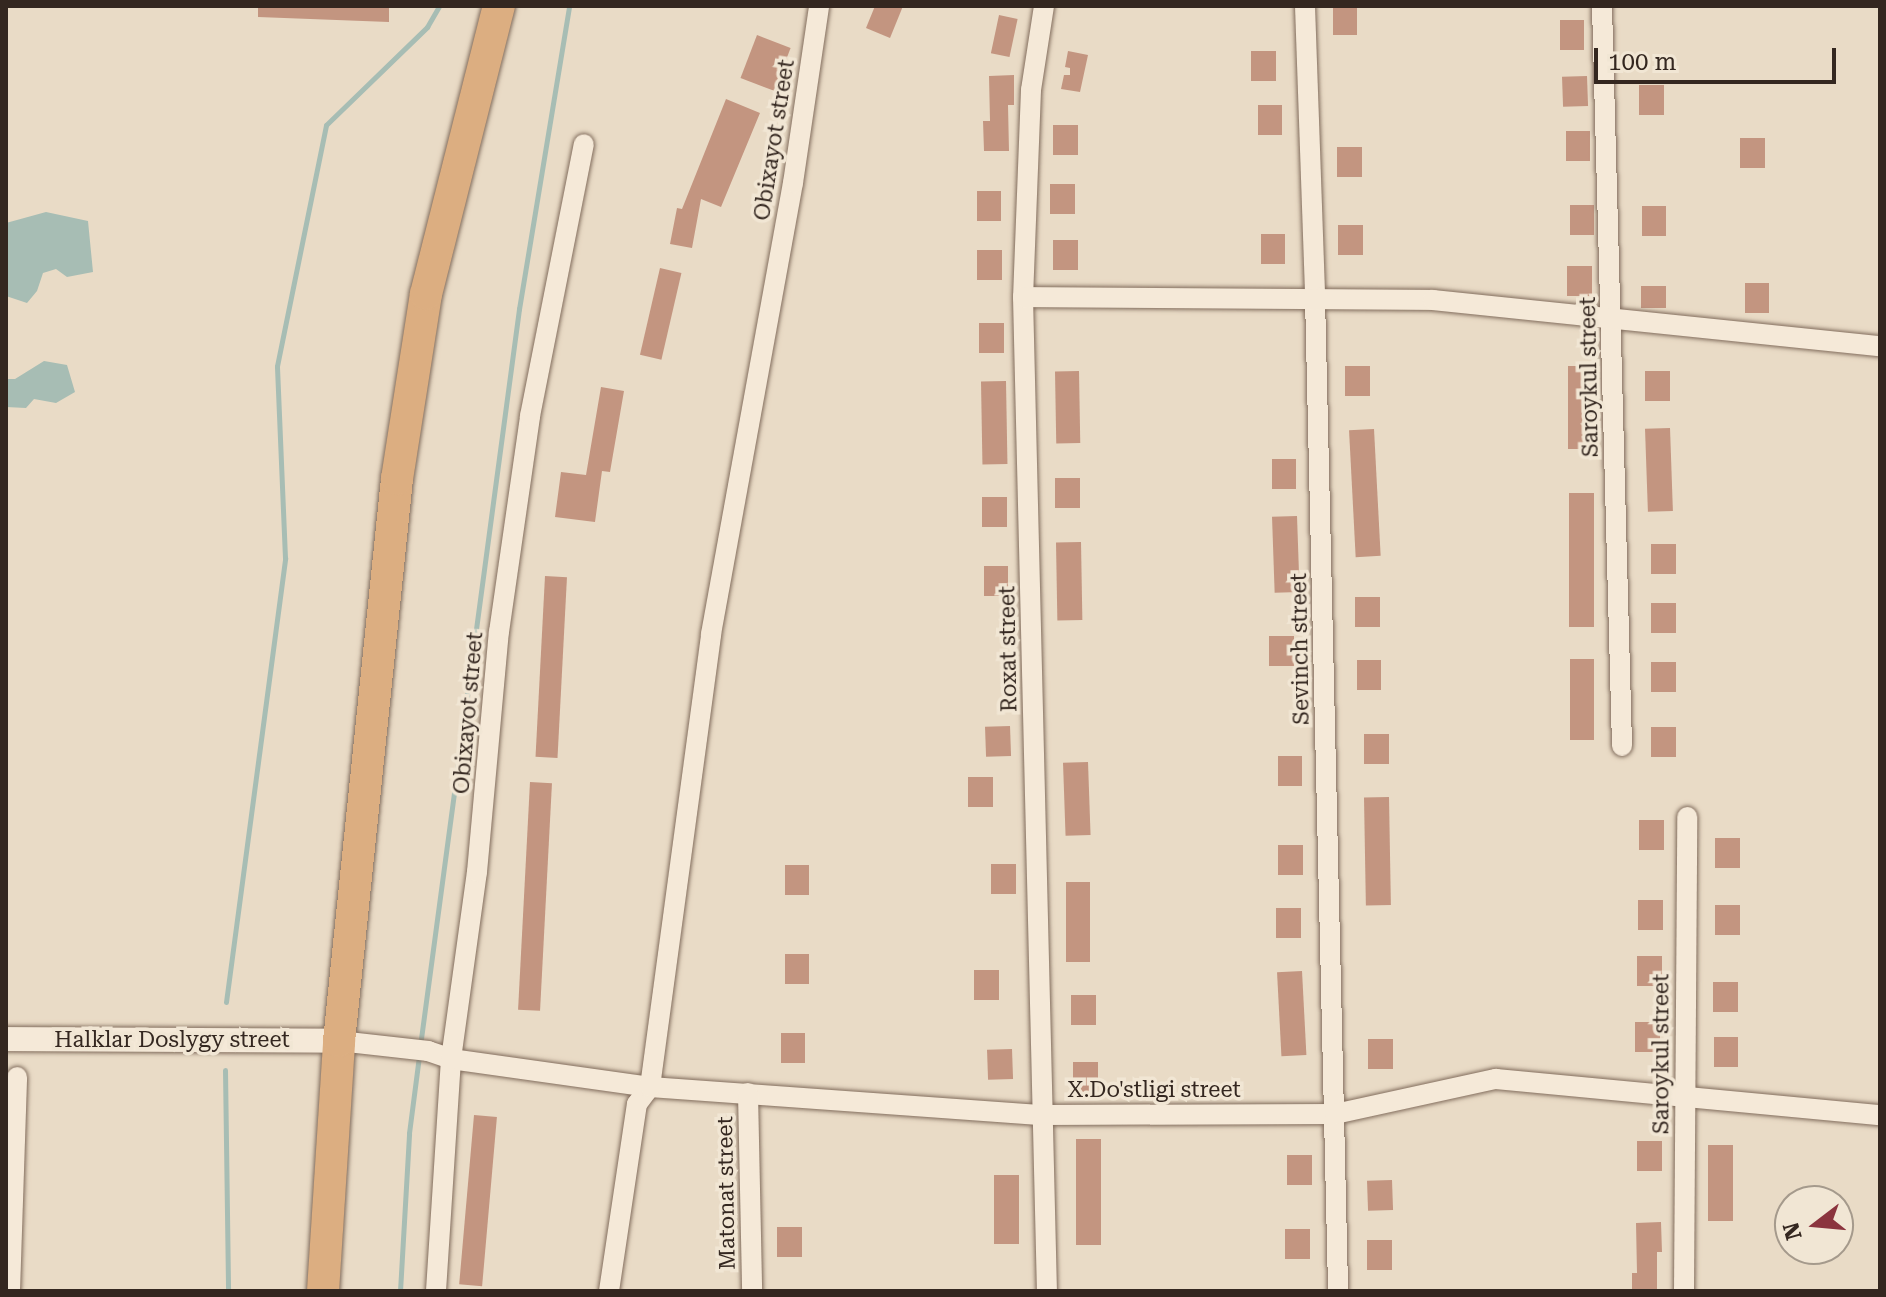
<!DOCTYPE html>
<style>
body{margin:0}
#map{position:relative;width:1886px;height:1297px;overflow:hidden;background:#e9dbc6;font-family:"Roboto Serif",serif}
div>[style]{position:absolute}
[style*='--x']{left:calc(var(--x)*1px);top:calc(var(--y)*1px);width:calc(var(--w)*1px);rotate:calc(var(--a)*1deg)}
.water>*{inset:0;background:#a7bdb4}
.stream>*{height:5px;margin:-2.5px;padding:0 2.5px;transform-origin:2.5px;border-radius:2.5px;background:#a7bdb4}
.building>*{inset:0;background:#c39580;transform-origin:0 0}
.roads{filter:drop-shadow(0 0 2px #826d5d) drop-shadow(0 0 2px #826d5d)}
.minor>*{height:20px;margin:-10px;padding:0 10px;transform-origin:10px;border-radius:10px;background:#f5e9d8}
.tertiary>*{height:24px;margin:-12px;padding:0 12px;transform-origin:12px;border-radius:12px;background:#f5e9d8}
.trunk>*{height:32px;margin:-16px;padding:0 16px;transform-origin:16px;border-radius:16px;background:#dcae81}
span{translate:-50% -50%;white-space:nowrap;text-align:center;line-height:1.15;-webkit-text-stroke:7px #f1e6d4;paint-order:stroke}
.street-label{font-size:22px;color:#342720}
.frame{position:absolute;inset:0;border:8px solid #342720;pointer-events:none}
.north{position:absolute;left:1774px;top:1185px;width:80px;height:80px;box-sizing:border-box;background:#f1e6d4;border:2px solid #a59a8c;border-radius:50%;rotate:254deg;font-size:22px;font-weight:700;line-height:32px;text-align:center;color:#342720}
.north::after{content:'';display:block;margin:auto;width:28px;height:36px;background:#8b343e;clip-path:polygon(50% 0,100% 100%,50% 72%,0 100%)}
.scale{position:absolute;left:1594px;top:48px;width:242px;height:36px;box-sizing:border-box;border:4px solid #342720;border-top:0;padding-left:10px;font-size:24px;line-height:28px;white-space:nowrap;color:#342720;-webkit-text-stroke:6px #f1e6d4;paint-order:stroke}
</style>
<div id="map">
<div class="water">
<i style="clip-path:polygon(46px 212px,88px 221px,93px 272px,67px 277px,56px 269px,43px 273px,37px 291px,27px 303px,6px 296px,6px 223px)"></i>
<i style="clip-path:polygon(44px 361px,67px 365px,75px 392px,56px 403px,34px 399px,26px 408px,6px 407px,6px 379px,15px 379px)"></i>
</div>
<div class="stream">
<i style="--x:226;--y:1002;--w:448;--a:-82.4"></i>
<i style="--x:285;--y:558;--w:192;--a:-92.4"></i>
<i style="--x:277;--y:366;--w:246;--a:-78.5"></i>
<i style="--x:326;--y:125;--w:141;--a:-44.1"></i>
<i style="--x:427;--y:27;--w:24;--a:-60"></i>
<i style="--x:420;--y:1046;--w:744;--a:-82.35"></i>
<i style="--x:519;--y:309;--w:307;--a:-80.6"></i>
<i style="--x:225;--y:1070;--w:221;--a:89.2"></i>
<i style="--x:400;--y:1291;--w:158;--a:-86.7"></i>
<i style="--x:409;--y:1133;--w:78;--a:-82.6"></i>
</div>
<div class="building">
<i style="clip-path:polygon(258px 6px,389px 6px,389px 22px,258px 17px)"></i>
<i style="clip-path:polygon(875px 6px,903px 6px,890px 38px,866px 28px)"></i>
<i style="left:1333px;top:6px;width:24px;height:29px"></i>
<i style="left:999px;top:15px;width:19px;height:39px;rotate:12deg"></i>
<i style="left:1560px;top:20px;width:24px;height:30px"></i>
<i style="left:757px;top:35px;width:36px;height:46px;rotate:21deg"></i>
<i style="clip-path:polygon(1068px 51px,1088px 55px,1080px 92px,1061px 89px,1064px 75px,1070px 75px,1070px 68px,1065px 67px)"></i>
<i style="left:1251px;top:51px;width:25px;height:30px"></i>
<i style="clip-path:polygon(1014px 75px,1014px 105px,1008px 105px,1009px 151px,984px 151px,983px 121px,990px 121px,989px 76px)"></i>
<i style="left:1587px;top:76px;width:30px;height:25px;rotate:88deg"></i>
<i style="left:1639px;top:85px;width:25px;height:30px"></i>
<i style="clip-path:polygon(726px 99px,760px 113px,721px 207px,701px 199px,692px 248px,670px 244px,677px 208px,682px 209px)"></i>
<i style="left:1258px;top:105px;width:24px;height:30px"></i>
<i style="left:1078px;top:125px;width:30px;height:25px;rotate:90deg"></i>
<i style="left:1566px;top:131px;width:24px;height:30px"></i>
<i style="left:1740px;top:138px;width:25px;height:30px"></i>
<i style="left:1337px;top:147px;width:25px;height:30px"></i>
<i style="left:1050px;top:184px;width:25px;height:30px"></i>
<i style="left:977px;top:191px;width:24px;height:30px"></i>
<i style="left:1570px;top:205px;width:24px;height:30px"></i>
<i style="left:1642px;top:206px;width:24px;height:30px"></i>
<i style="left:1338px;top:225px;width:25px;height:30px"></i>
<i style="left:1261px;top:234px;width:24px;height:30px"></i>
<i style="left:1053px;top:240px;width:25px;height:30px"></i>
<i style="left:977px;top:250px;width:25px;height:30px"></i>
<i style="left:1592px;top:266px;width:30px;height:25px;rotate:90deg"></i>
<i style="left:660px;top:268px;width:22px;height:89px;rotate:13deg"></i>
<i style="left:1745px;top:283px;width:24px;height:30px"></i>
<i style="left:1641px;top:286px;width:25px;height:22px"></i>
<i style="left:979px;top:323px;width:25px;height:30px"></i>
<i style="left:1345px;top:366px;width:25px;height:30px"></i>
<i style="left:1568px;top:366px;width:25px;height:83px"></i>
<i style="left:1079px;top:371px;width:72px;height:24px;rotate:89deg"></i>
<i style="left:1645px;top:371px;width:25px;height:30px"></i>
<i style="left:1006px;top:381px;width:83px;height:25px;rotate:89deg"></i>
<i style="clip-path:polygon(601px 387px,624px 391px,610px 472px,602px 471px,595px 522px,555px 517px,561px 472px,586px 475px)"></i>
<i style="left:1670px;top:428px;width:83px;height:25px;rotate:88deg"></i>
<i style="left:1374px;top:429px;width:127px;height:25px;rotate:87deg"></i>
<i style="left:1272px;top:459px;width:24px;height:30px"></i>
<i style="left:1080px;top:478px;width:30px;height:25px;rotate:90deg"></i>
<i style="left:1594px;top:493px;width:134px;height:25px;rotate:90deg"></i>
<i style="left:982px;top:497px;width:25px;height:30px"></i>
<i style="left:1297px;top:516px;width:76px;height:25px;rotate:88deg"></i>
<i style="left:1081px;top:542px;width:78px;height:25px;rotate:89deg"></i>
<i style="left:1676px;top:544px;width:30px;height:25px;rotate:90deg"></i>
<i style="left:984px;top:566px;width:24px;height:30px"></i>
<i style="left:545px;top:576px;width:22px;height:181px;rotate:3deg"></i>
<i style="left:1355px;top:597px;width:25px;height:30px"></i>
<i style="left:1651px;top:603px;width:25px;height:30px"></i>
<i style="left:1294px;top:636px;width:30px;height:25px;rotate:90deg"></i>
<i style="left:1570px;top:659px;width:24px;height:81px"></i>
<i style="left:1357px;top:660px;width:24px;height:30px"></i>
<i style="left:1676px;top:662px;width:30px;height:25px;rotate:90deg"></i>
<i style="left:1010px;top:726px;width:30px;height:25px;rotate:88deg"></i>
<i style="left:1651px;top:727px;width:25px;height:30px"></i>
<i style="left:1364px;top:734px;width:25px;height:30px"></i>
<i style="left:1278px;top:756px;width:24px;height:30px"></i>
<i style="left:1088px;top:762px;width:73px;height:25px;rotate:88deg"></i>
<i style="left:993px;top:777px;width:30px;height:25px;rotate:90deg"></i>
<i style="left:530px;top:782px;width:22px;height:228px;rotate:3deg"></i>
<i style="left:1389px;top:797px;width:108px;height:25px;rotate:89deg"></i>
<i style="left:1664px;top:820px;width:30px;height:25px;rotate:90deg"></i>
<i style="left:1740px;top:838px;width:30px;height:25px;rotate:90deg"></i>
<i style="left:1303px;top:845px;width:30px;height:25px;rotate:90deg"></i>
<i style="left:991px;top:864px;width:25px;height:30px"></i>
<i style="left:785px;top:865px;width:24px;height:30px"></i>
<i style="left:1066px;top:882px;width:24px;height:80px"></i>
<i style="left:1638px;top:900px;width:25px;height:30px"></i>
<i style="left:1715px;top:905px;width:25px;height:30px"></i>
<i style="left:1301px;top:908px;width:30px;height:25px;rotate:90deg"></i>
<i style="left:785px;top:954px;width:24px;height:30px"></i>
<i style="left:1637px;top:956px;width:25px;height:30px"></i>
<i style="left:974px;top:970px;width:25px;height:30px"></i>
<i style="left:1302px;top:971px;width:84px;height:25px;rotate:87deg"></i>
<i style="left:1713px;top:982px;width:25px;height:30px"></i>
<i style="left:1071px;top:995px;width:25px;height:30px"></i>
<i style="left:1635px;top:1022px;width:25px;height:30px"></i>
<i style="left:781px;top:1033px;width:24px;height:30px"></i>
<i style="left:1714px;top:1037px;width:24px;height:30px"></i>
<i style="left:1393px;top:1039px;width:30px;height:25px;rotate:90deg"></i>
<i style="left:1012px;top:1049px;width:30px;height:25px;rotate:88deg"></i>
<i style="left:1098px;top:1062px;width:30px;height:25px;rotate:90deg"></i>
<i style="left:474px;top:1115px;width:23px;height:170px;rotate:5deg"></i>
<i style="left:1076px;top:1139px;width:25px;height:106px"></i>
<i style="left:1637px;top:1141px;width:25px;height:30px"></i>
<i style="left:1708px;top:1145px;width:25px;height:76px"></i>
<i style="left:1287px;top:1155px;width:25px;height:30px"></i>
<i style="left:994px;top:1175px;width:25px;height:69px"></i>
<i style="left:1392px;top:1180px;width:30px;height:25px;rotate:88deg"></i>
<i style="clip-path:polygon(1661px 1222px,1662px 1252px,1657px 1252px,1657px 1291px,1632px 1291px,1632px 1273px,1637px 1273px,1636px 1223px)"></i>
<i style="left:802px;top:1227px;width:30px;height:25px;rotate:90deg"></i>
<i style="left:1310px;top:1229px;width:30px;height:25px;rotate:90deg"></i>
<i style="left:1367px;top:1240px;width:25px;height:30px"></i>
</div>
<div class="roads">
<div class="minor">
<i style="--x:1044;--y:6;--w:85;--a:98.8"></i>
<i style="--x:1031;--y:90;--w:207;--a:92.2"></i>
<i style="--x:1023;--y:297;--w:994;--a:88.62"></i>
<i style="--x:1305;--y:6;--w:291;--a:88"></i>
<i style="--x:1315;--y:297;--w:994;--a:88.67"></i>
<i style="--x:1602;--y:6;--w:740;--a:88.45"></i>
<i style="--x:1023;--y:297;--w:410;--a:0.4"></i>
<i style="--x:1433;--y:300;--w:449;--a:5.9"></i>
<i style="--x:339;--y:1041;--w:90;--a:6.4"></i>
<i style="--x:428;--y:1051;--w:24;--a:19"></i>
<i style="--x:451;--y:1059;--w:201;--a:8"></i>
<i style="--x:650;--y:1087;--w:394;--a:4.1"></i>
<i style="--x:1043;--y:1115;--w:292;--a:-0.2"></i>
<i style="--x:1335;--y:1114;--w:165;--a:-12.3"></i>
<i style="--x:1496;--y:1079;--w:386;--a:5.4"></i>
<i style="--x:748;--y:1093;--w:198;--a:88.8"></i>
<i style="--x:10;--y:1291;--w:214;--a:-88.1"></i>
<i style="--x:436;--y:1291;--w:232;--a:-86.3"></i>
<i style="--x:451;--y:1059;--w:189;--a:-82.1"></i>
<i style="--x:477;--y:872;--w:241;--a:-84.8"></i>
<i style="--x:499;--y:632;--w:218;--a:-81.8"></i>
<i style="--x:530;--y:416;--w:277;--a:-78.8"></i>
<i style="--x:609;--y:1291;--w:189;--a:-81.5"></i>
<i style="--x:637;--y:1104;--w:21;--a:-53"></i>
<i style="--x:650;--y:1087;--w:457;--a:-82.3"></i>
<i style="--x:711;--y:634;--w:458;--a:-79.7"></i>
<i style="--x:793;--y:183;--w:179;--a:-81.6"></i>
<i style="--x:1684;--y:1291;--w:474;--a:-89.6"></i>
</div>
<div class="tertiary">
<i style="--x:6;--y:1039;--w:333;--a:0.3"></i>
</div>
<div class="trunk">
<i style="--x:323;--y:1291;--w:251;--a:-86.3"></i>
<i style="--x:339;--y:1041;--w:565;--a:-84.11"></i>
<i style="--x:397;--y:479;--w:187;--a:-81.1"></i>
<i style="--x:426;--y:294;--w:297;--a:-75.8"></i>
</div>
</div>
<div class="street-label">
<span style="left:774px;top:140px;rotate:-81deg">Obixayot street</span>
<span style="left:1589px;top:377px;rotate:-91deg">Saroykul street</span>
<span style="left:1008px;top:649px;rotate:-91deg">Roxat street</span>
<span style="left:1300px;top:649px;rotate:-91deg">Sevinch street</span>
<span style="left:468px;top:713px;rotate:-85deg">Obixayot street</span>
<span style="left:172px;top:1040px">Halklar Doslygy street</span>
<span style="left:1661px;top:1054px;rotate:-90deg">Saroykul street</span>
<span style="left:1154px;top:1090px">X.Do'stligi street</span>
<span style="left:726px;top:1193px;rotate:-91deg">Matonat street</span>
</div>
<div class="frame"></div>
<div class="north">N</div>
<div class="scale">100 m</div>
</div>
